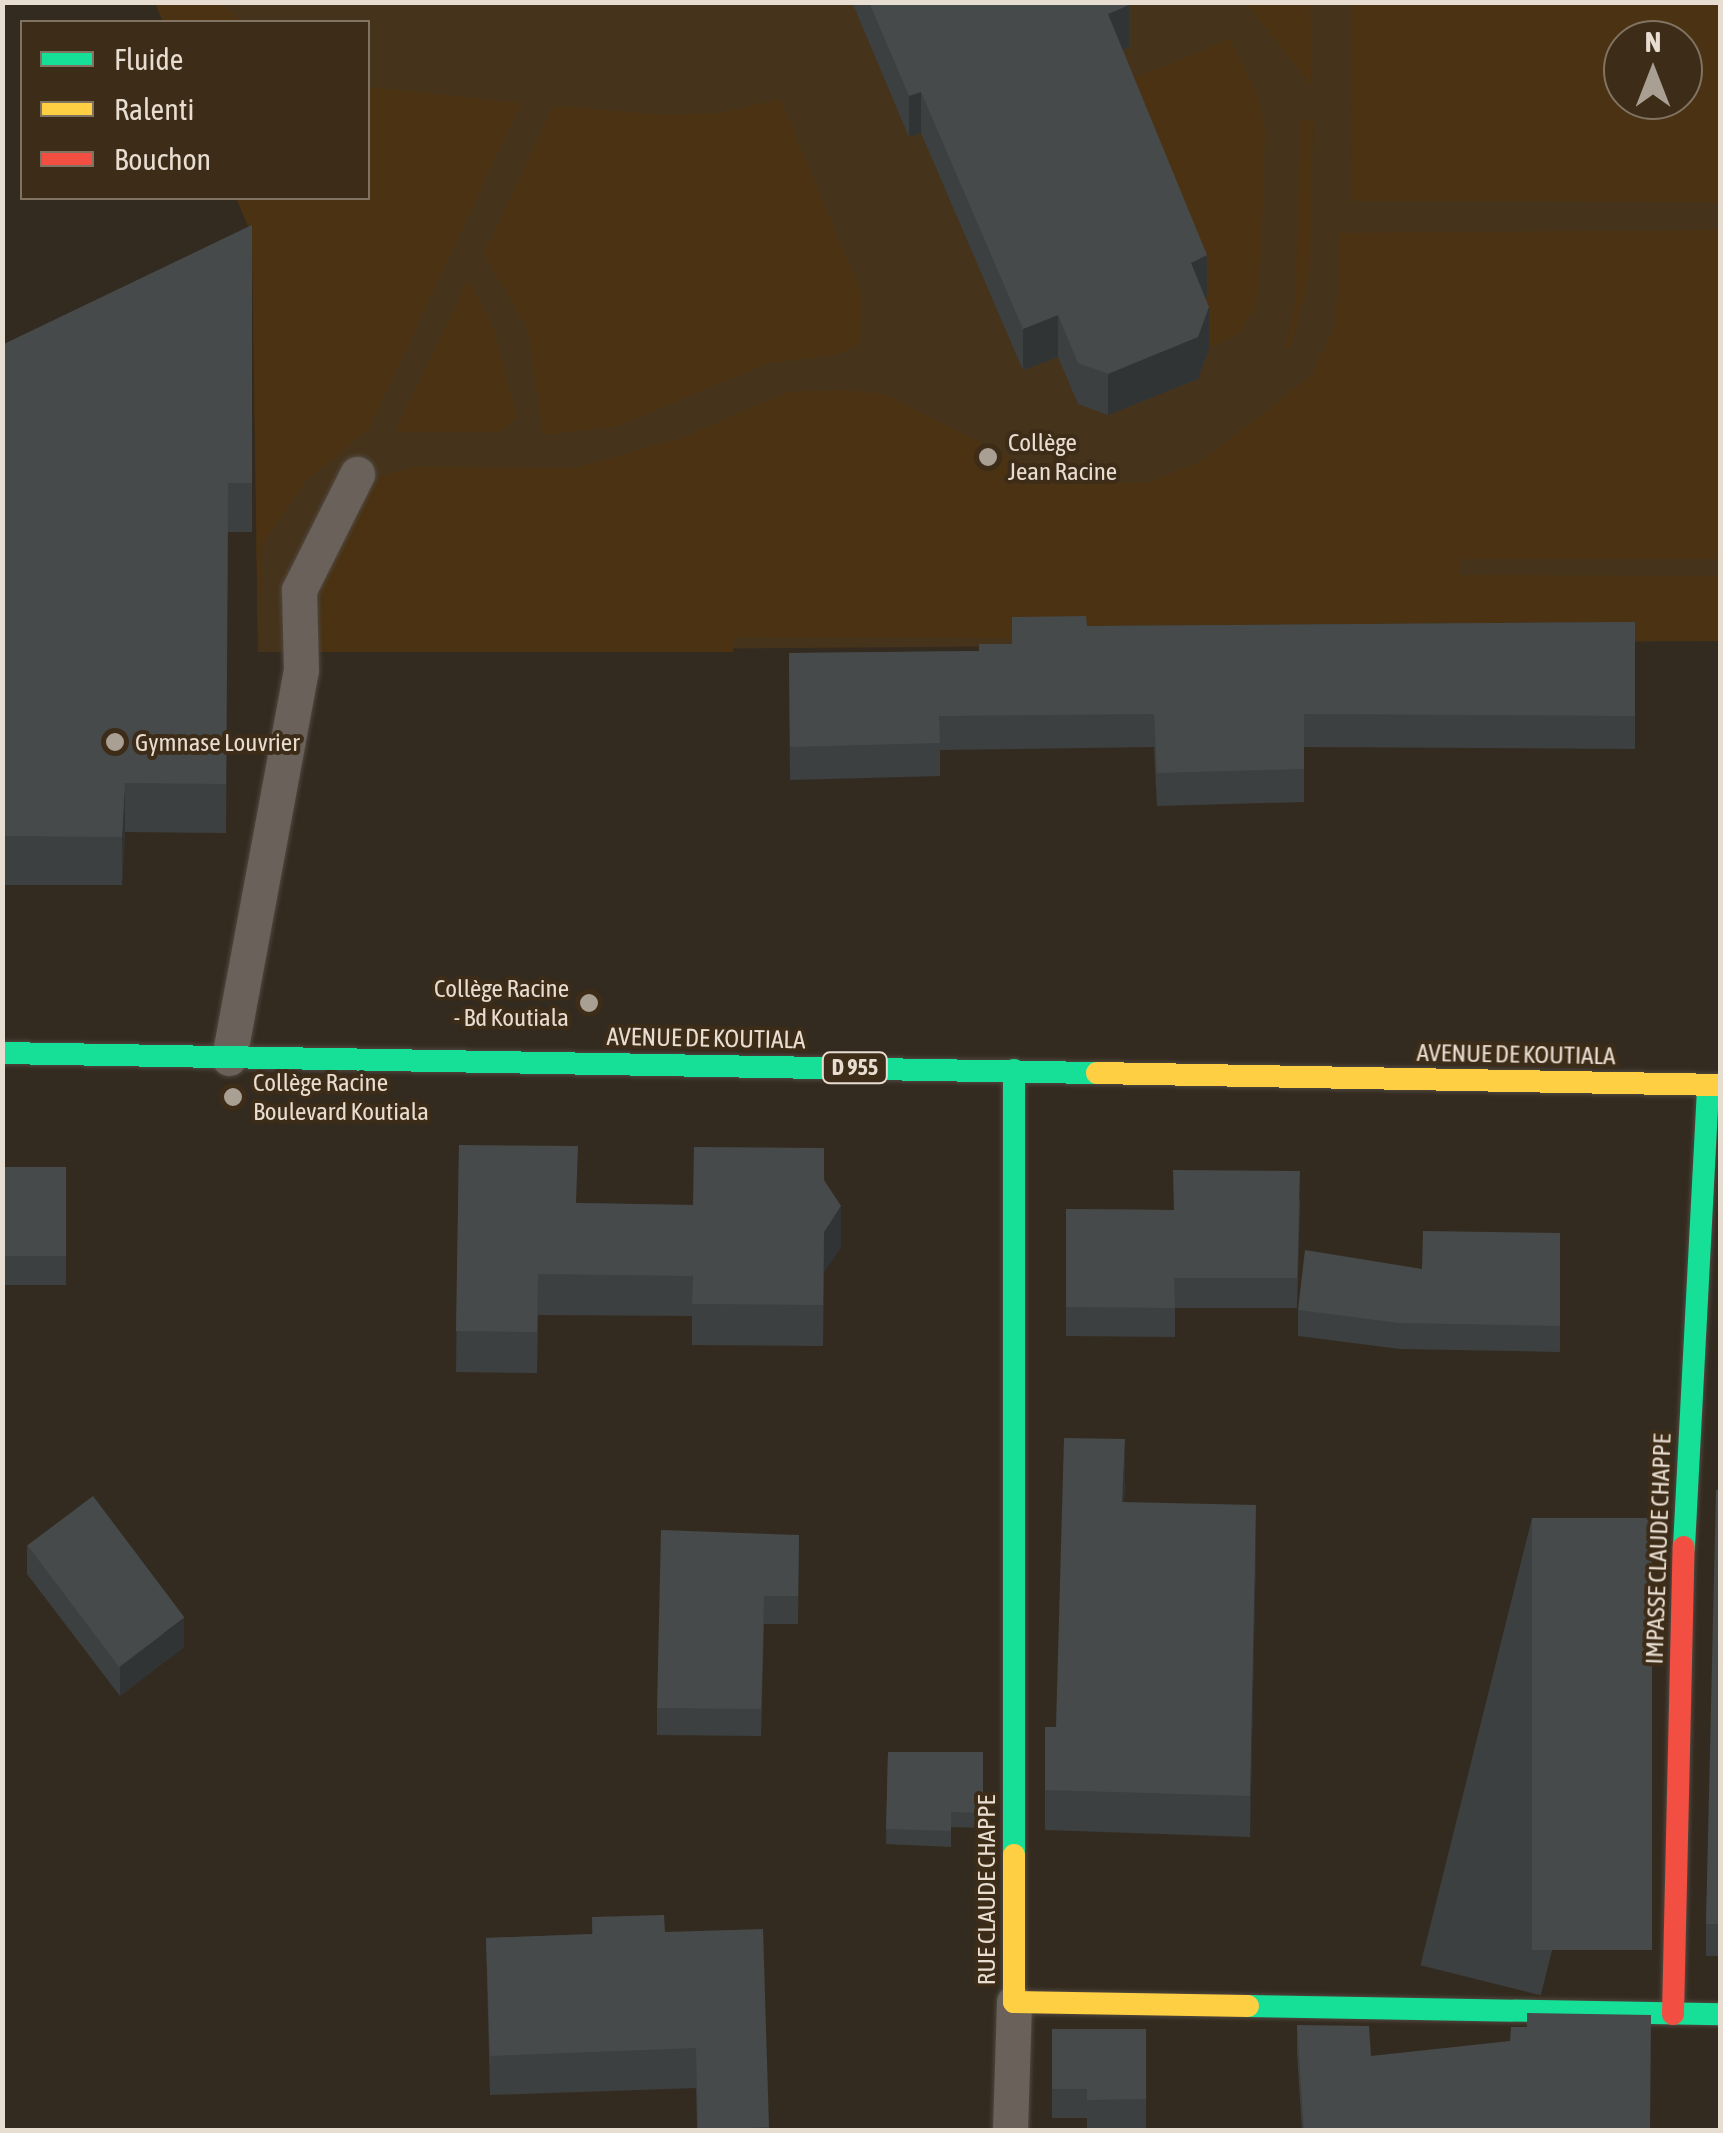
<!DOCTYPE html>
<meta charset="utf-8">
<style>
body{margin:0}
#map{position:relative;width:1723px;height:2133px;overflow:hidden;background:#342b20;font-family:"Asap Condensed",sans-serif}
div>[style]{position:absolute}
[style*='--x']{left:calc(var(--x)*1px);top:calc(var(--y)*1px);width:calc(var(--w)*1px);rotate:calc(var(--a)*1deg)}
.built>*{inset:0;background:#46331b}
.green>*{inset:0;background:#4a3212}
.roads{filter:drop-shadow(0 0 2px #50483f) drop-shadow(0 0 2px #50483f)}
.lane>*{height:35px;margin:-17.5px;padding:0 17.5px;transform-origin:17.5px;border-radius:17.5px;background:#69615a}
.fast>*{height:22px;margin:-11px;padding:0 11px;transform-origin:11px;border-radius:11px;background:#16e098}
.slow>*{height:22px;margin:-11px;padding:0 11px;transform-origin:11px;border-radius:11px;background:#ffcf43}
.jam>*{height:22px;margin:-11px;padding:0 11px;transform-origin:11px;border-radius:11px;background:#f24e42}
.wall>*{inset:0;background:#3c4040;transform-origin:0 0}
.shaded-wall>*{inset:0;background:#313434}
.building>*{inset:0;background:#464a4b;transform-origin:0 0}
.dots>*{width:28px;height:28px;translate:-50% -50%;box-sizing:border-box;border:5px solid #3c2c18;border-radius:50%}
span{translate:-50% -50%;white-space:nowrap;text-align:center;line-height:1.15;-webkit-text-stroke:8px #3c2c18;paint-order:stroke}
.shield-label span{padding:2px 8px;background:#3c2c18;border:2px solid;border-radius:8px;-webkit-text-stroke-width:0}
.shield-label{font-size:22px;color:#e8ddd1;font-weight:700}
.poi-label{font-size:25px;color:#e8ddd1}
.left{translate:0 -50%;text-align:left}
.right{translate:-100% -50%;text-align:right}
.street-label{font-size:25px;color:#e8ddd1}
.frame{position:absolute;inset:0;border:5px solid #e8ddd1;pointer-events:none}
.legend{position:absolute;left:20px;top:20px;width:350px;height:180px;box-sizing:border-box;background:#3c2c18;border:2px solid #817362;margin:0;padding:12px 18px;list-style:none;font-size:30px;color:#e8ddd1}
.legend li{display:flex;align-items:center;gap:20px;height:50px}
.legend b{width:50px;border:2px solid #817362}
.north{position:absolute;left:1603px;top:20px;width:100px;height:100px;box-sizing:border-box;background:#3c2c18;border:2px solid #817362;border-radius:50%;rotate:0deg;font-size:28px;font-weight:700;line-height:40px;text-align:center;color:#e8ddd1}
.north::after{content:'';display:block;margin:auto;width:35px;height:45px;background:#a99f93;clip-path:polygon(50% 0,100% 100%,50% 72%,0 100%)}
</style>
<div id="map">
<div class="built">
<i style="clip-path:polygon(evenodd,155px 3px,1720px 3px,1720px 641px,258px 652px,252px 235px,236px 198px,368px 198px,368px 22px,163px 22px,155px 3px,1623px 40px,1683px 40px,1683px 100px,1623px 100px,1623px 40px)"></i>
</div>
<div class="green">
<i style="clip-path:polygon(155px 3px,222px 3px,241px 22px,163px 22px)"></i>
<i style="clip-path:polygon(1247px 3px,1310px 3px,1312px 86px,1247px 4px)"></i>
<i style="clip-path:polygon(evenodd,1352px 3px,1720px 3px,1720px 202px,1351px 201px,1352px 3px,1623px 40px,1683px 40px,1683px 100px,1623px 100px,1623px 40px)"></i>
<i style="clip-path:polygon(1230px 39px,1258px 96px,1265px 130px,1261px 256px,1256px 305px,1238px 334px,1209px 348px,1067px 106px)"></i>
<i style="clip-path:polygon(368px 87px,521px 103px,369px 429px,304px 483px,262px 544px,258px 652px,252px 235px,236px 198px,368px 198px)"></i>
<i style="clip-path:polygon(780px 99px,862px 295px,860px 343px,839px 354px,766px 364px,618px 426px,543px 435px,528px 330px,484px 254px,553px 106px,661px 115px,720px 113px)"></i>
<i style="clip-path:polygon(1300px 119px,1313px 120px,1310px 272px,1291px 348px,1285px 348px,1295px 304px)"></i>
<i style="clip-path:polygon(1720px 230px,1720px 559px,1462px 559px,1460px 575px,1720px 576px,1720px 641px,734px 637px,733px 652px,318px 652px,323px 571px,358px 502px,383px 475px,415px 467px,575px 468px,684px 437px,787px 392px,842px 390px,885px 394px,1021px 463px,1081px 483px,1146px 483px,1198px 463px,1312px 375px,1336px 323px,1339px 233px)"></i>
<i style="clip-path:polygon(468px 279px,494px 330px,517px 418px,500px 432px,395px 432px)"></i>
</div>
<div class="roads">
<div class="lane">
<i style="--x:229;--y:1058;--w:394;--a:-79.5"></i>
<i style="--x:301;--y:671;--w:81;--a:-91.4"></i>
<i style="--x:299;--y:590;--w:130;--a:-63.4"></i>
<i style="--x:1010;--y:2130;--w:128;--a:-88.2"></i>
</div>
<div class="fast">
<i style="--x:2;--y:1053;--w:1095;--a:1.05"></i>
<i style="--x:1014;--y:1070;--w:785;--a:90"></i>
<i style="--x:1684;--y:1547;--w:462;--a:-87"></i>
<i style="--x:1248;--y:2006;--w:472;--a:1"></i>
</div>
<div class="slow">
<i style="--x:1097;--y:1073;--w:623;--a:1.1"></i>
<i style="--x:1014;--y:1855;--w:147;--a:90"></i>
<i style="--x:1014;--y:2002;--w:234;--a:1"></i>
</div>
<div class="jam">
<i style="--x:1673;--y:2014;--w:467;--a:-88.7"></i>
</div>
</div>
<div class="wall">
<i style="clip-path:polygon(852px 2px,1128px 2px,1129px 47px,1122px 50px,1207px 297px,1205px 297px,1209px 348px,1198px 379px,1108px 415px,1078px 404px,1058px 357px,1023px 370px,921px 133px,909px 137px)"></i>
<i style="clip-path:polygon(252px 225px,252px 532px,228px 532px,226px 833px,125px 832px,122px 885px,2px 885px,2px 345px)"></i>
<i style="clip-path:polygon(1635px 622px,1635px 749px,1304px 747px,1304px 802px,1157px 806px,1154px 747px,940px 750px,940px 776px,790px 780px,789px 653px,979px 651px,1087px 626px)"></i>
<i style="clip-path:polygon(459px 1145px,577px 1203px,693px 1205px,824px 1180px,841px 1247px,824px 1272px,823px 1346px,692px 1345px,692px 1316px,538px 1315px,537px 1373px,456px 1372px)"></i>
<i style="left:2px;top:1167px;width:64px;height:118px"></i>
<i style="clip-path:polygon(1300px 1200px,1297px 1308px,1175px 1308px,1175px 1337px,1066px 1336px,1066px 1209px,1173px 1210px)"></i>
<i style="clip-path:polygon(1560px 1233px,1560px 1352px,1400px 1349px,1298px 1336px,1298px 1310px,1422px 1269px)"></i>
<i style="clip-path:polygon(1125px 1479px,1124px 1502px,1256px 1545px,1250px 1837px,1045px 1830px,1045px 1727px,1056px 1727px)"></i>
<i style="clip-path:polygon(1720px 1490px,1720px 1956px,1706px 1956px,1706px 1924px)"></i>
<i style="left:1532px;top:1518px;width:124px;height:461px;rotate:14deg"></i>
<i style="clip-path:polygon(799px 1535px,798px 1624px,764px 1624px,761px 1736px,657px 1735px,657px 1708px)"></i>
<i style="clip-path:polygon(27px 1545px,184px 1647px,120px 1696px,27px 1574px)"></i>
<i style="clip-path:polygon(888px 1752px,983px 1752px,983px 1828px,951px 1827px,951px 1847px,886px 1844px)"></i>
<i style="clip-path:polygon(592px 1917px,665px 1932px,769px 2127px,769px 2130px,697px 2130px,696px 2088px,490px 2095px,486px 1938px,592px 1934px)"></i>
<i style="clip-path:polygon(1297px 2025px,1371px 2056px,1650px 2130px,1302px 2130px,1297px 2053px)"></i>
<i style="clip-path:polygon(1052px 2029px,1146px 2029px,1146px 2128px,1087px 2129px,1087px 2118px,1052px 2118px)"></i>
</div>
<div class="shaded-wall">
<i style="clip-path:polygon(1129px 5px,1129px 47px,1108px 56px,1108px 14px)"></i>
<i style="clip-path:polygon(921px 92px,921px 133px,909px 137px,909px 96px)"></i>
<i style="clip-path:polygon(1207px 255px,1207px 297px,1191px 304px,1191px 263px)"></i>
<i style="clip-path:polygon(1209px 307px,1209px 348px,1198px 379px,1108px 415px,1108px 374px)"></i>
<i style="clip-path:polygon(1058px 315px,1058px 357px,1023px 370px,1023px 329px)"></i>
<i style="clip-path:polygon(125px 783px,125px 832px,122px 885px,122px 837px)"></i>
<i style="clip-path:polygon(841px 1206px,841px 1247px,824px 1272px,823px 1346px,824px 1232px)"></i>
<i style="clip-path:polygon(1125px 1439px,1125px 1479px,1122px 1543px,1122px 1502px)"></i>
<i style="clip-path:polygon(1256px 1505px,1256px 1545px,1250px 1837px,1250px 1796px)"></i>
<i style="clip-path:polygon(184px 1618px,184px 1647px,120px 1696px,120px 1667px)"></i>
</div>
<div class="building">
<i style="clip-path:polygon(869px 2px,1128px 2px,1129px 5px,1108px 14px,1207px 255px,1191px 263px,1209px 307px,1198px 337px,1108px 374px,1078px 363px,1058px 315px,1023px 329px,921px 92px,909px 96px)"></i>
<i style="clip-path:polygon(252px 225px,252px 483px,228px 483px,226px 784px,125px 783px,122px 837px,2px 836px,2px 345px)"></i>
<i style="clip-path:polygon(1086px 616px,1087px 626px,1635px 622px,1635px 716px,1304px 714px,1304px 769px,1157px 773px,1154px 714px,939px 716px,940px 743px,790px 747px,789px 653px,979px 651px,979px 644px,1012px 644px,1012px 617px)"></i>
<i style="clip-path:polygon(459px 1145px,578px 1146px,576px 1203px,693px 1205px,694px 1147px,824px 1148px,824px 1180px,841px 1206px,824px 1232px,823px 1305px,692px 1304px,693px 1276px,538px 1274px,537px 1332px,456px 1331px)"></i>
<i style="left:2px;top:1167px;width:64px;height:89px"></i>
<i style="clip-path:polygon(1173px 1170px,1300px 1171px,1297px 1278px,1174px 1278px,1175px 1308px,1066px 1307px,1066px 1209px,1174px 1210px)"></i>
<i style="clip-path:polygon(1423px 1231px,1560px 1233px,1560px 1326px,1400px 1323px,1298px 1310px,1305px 1250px,1422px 1269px)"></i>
<i style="clip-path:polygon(1064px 1438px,1125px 1439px,1122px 1502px,1256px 1505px,1250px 1796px,1045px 1790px,1045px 1727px,1056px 1727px)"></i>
<i style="clip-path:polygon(1716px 1490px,1720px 1490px,1720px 1924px,1706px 1924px)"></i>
<i style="left:93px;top:1496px;width:152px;height:82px;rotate:53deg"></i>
<i style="left:1532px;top:1518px;width:120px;height:432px"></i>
<i style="clip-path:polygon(661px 1530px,799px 1535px,798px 1596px,764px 1596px,761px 1709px,657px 1708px)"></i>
<i style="clip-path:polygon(888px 1752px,983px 1752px,983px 1813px,951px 1812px,951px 1831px,886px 1829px)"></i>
<i style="clip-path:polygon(664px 1915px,665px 1932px,763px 1929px,769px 2127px,698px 2130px,696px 2048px,490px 2056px,486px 1938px,593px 1934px,592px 1917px)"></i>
<i style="clip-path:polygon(1527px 2013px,1651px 2015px,1650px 2130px,1304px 2130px,1297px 2025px,1369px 2026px,1371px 2056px,1510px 2041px,1511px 2027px,1527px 2027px)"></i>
<i style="clip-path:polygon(1052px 2029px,1146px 2029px,1146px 2099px,1087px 2100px,1087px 2089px,1052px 2089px)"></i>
</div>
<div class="dots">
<i style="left:988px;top:457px;background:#a99f93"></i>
<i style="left:115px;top:742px;background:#a99f93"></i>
<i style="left:589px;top:1003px;background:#a99f93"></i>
<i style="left:233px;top:1097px;background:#a99f93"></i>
</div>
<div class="shield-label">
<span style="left:855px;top:1068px">D 955</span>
</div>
<div class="poi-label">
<span class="left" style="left:1008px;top:457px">Collège<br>Jean Racine</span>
<span class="left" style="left:135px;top:742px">Gymnase Louvrier</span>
<span class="right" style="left:569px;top:1003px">Collège Racine<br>- Bd Koutiala</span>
<span class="left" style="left:253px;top:1097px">Collège Racine<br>Boulevard Koutiala</span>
</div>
<div class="street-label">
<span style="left:706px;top:1038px;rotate:1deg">AVENUE DE KOUTIALA</span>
<span style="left:1516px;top:1054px;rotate:1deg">AVENUE DE KOUTIALA</span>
<span style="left:1658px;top:1549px;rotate:-88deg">IMPASSE CLAUDE CHAPPE</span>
<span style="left:986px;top:1890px;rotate:-90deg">RUE CLAUDE CHAPPE</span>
</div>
<div class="frame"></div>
<ul class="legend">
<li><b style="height:12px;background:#16e098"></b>Fluide</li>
<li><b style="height:12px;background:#ffcf43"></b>Ralenti</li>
<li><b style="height:12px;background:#f24e42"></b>Bouchon</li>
</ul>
<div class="north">N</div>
</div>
